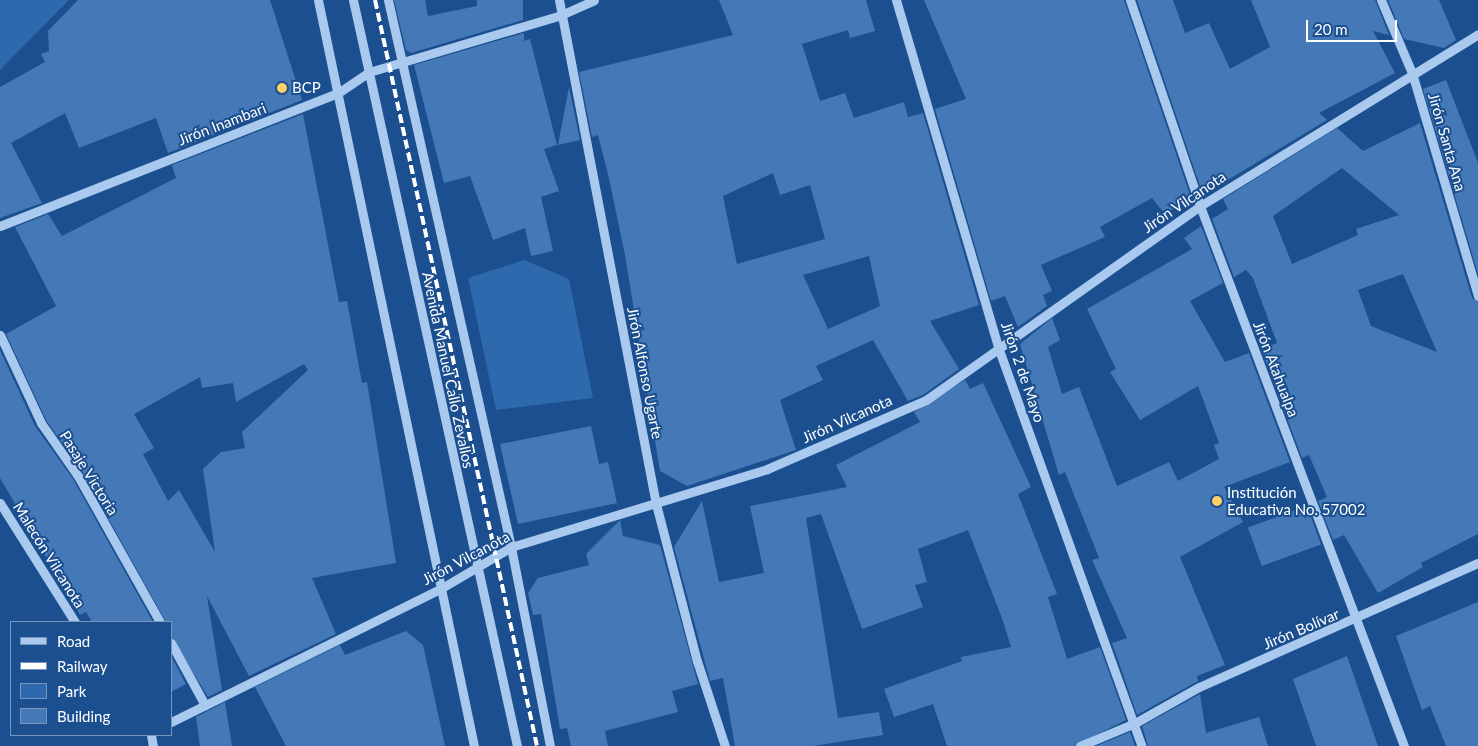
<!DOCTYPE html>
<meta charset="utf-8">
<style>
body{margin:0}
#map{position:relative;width:1478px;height:746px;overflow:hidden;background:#1b4f8f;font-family:Lato,sans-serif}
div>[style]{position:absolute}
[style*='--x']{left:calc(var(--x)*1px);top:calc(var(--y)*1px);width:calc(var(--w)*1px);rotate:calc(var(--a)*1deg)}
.green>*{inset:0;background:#2e69ad}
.building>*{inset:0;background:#4478b7;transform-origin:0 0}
.minor>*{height:9px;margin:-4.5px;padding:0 4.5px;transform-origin:4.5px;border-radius:4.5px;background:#a9c9ee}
.rail>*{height:4px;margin-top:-2px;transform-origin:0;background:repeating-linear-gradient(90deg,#fff 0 9px,transparent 0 13px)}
.dots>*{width:14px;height:14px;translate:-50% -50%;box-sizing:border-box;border:2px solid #1b4f8f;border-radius:50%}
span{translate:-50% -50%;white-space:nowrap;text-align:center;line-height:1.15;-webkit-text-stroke:4px #1b4f8f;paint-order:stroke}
.poi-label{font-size:15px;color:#fff}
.left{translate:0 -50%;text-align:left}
.street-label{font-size:15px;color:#fff}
.legend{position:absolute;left:10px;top:621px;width:162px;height:115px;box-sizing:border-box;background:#1b4f8f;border:1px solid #7695bc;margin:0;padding:6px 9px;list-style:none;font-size:15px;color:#fff}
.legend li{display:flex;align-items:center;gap:10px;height:25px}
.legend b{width:25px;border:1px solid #7695bc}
.scale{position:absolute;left:1306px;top:20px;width:91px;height:22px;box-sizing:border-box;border:2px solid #fff;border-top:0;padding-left:6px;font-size:15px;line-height:18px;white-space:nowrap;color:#fff;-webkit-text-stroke:4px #1b4f8f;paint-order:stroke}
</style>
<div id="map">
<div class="green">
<i style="clip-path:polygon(0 0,69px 0,0 70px)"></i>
<i style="clip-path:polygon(524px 260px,569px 279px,593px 398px,496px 410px,468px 278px)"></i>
</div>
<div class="building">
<i style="clip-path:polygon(78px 0,270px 0,302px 100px,168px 153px,156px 118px,79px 148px,65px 113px,11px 143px,42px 203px,0 218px,0 87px,45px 62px,41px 54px,49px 51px,48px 31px)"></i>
<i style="clip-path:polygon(394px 0,425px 0,428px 16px,477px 6px,477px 0,523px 0,523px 20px,411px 53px,406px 50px)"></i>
<i style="clip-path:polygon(evenodd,719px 0,866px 0,875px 31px,850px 38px,848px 30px,802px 44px,820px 101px,845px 93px,854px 118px,904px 102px,908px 117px,923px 113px,979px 305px,930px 321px,959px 369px,923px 395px,908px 401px,873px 340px,816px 366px,823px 380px,780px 400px,796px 450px,687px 486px,660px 471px,625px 255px,608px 174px,598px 135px,592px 137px,579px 72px,733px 35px,719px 0,773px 173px,780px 195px,810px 185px,825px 239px,737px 264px,723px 196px,773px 173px,719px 0,869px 256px,880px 306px,828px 329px,803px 275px,869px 256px)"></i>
<i style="clip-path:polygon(924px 0,1124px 0,1192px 201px,1164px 213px,1152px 198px,1100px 227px,1105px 237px,1041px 265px,1052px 291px,1043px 295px,1047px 306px,1018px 327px,1005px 296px,991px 301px,935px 109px,966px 99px)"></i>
<i style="clip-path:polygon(1137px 0,1173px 0,1185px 33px,1209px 23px,1230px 69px,1270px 47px,1251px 0,1375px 0,1389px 35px,1373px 31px,1395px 73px,1319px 113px,1327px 120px,1203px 195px)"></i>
<i style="clip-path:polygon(1388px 0,1439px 0,1456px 40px,1444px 48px,1404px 39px)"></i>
<i style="clip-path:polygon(524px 33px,524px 41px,530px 39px,557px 145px,544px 149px,559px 191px,541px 197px,553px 251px,531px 256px,525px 228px,493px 240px,470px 176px,444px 183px,414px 65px)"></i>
<i style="clip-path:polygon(1446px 80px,1478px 163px,1478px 274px,1423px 89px)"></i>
<i style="clip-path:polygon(569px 87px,580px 140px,558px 145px)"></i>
<i style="clip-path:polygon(evenodd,303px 114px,339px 302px,347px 301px,362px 383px,367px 382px,396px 563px,312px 578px,336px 634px,249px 676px,207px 596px,222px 690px,208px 697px,171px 637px,171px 622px,166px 622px,83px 473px,46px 420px,6px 334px,56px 306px,15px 227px,48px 214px,62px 236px,176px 178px,172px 165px,303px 114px,304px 364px,308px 370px,242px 432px,245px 448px,221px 452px,203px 469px,215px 552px,179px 490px,168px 501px,143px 454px,154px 448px,134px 414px,200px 377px,202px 388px,233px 383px,236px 402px,304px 364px)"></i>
<i style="clip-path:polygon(evenodd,1420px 123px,1472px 298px,1478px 302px,1478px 534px,1421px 563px,1423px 567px,1378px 593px,1344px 535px,1333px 540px,1318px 501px,1327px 497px,1309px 455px,1302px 458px,1261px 349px,1277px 343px,1253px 278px,1246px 270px,1234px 277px,1212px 219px,1228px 209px,1223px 199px,1337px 128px,1363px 151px,1420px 123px,1342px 168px,1399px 215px,1356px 229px,1358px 235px,1292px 264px,1273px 216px,1342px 168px,1420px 123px,1403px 274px,1437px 352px,1371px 326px,1358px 290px,1403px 274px)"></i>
<i style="clip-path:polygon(1201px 226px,1223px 283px,1190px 301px,1225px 362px,1249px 353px,1290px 462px,1224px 487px,1243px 522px,1180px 557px,1225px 665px,1197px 676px,1198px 681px,1137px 715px,1112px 643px,1127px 638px,1092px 560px,1099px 558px,1065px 472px,1059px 475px,1020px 344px,1052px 318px,1060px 340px,1048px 347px,1062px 394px,1079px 387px,1117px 486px,1169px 462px,1178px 481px,1219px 459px,1214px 445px,1219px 443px,1198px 386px,1140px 420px,1110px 372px,1116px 369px,1087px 309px,1192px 249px,1184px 238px)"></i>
<i style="clip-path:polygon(0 350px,35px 426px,73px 479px,153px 622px,92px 622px,86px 612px,80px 615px,0 478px)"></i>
<i style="clip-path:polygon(965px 380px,970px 389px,983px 383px,1031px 487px,1018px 494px,1057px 594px,1048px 597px,1067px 659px,1100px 647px,1126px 720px,1074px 746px,947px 746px,933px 704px,894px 717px,884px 689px,962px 661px,961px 657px,1011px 647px,1003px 621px,968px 530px,918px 549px,927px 582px,915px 585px,923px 607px,862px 629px,821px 514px,806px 518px,838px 718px,879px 712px,883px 735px,813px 746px,735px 746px,723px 678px,710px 681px,674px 547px,702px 501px,719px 582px,764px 573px,750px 506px,847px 487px,836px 465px,920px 422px,914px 412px)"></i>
<i style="clip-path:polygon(591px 426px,599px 464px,608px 462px,617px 503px,518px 524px,500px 444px)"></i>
<i style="left:1307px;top:506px;width:41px;height:63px;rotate:70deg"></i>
<i style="clip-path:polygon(620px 520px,623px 536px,660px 545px,698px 684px,672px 691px,678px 712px,605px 731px,608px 746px,571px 746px,567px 728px,560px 729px,541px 614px,533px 615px,528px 593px,538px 578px,589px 565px,586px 554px)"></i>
<i style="clip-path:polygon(1478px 602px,1478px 746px,1446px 746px,1430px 706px,1422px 710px,1396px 636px)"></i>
<i style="clip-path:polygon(406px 631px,423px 645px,445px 746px,286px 746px,255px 687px,340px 645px,345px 655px)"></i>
<i style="clip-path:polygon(171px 656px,186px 684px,171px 692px)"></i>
<i style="clip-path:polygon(1347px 656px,1378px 746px,1316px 746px,1293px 679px)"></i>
<i style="clip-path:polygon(1200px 694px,1206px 733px,1259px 717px,1268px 746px,1148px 746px,1142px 726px)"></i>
<i style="clip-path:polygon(225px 702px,232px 746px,200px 746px,196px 717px)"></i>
<i style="clip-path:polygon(1130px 732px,1135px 746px,1096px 746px)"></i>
</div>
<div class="minor">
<i style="--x:318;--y:0;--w:762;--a:78.19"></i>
<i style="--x:353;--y:0;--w:764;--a:77.6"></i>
<i style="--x:388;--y:0;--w:561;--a:77.33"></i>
<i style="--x:511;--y:547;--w:203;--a:78.9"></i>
<i style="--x:559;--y:0;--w:513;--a:79.11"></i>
<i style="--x:656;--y:504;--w:162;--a:75.4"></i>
<i style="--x:697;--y:661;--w:89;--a:71.8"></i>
<i style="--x:896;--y:0;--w:362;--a:73.6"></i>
<i style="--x:998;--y:347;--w:424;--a:70.2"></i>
<i style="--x:1130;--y:0;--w:218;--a:71.2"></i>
<i style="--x:1200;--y:206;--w:577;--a:69.3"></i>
<i style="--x:1381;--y:0;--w:79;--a:67"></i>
<i style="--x:1412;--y:73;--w:233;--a:73.5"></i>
<i style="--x:0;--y:226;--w:363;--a:-21.5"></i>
<i style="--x:338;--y:93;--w:37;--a:-34"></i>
<i style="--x:369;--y:72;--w:200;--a:-16.5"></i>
<i style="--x:561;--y:15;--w:36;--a:-24"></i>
<i style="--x:0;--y:335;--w:97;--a:65"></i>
<i style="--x:41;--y:423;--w:65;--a:55.1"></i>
<i style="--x:78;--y:476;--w:167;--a:60.7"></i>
<i style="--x:0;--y:503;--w:141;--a:57.8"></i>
<i style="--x:171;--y:643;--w:71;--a:61.3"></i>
<i style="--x:171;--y:722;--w:300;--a:-26.3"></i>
<i style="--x:440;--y:589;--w:82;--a:-30.6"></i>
<i style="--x:511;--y:547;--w:268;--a:-16.9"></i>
<i style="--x:767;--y:469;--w:173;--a:-23.5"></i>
<i style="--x:926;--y:400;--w:336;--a:-35.3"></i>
<i style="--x:1200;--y:206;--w:327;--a:-31.7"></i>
<i style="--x:151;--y:735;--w:11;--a:80"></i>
<i style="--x:1080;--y:746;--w:60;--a:-22.7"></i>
<i style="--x:1135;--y:723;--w:73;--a:-29.4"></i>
<i style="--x:1199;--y:687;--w:305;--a:-24"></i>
</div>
<div class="rail">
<i style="--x:375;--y:0;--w:763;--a:77.75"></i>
</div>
<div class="dots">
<i style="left:282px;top:88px;background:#ffd166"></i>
<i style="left:1217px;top:501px;background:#ffd166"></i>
</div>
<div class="poi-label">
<span class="left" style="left:292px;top:88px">BCP</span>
<span class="left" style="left:1227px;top:501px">Institución<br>Educativa No. 57002</span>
</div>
<div class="street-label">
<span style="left:222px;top:124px;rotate:-21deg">Jirón Inambari</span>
<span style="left:1447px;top:142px;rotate:74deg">Jirón Santa Ana</span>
<span style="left:1184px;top:202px;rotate:-34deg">Jirón Vilcanota</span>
<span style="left:1276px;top:369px;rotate:69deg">Jirón Atahualpa</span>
<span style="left:448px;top:370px;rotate:78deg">Avenida Manuel Callo Zevallos</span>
<span style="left:1023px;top:372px;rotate:71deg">Jirón 2 de Mayo</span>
<span style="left:645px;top:373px;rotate:79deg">Jirón Alfonso Ugarte</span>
<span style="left:847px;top:419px;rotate:-24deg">Jirón Vilcanota</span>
<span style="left:89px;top:473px;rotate:58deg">Pasaje Victoria</span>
<span style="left:49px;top:555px;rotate:58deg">Malecón Vilcanota</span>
<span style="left:466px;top:558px;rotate:-28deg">Jirón Vilcanota</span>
<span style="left:1301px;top:629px;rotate:-23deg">Jirón Bolívar</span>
</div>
<ul class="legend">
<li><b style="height:6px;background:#a9c9ee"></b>Road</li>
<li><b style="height:6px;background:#fff"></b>Railway</li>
<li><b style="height:14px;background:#2e69ad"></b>Park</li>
<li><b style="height:14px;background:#4478b7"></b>Building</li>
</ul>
<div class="scale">20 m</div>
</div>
